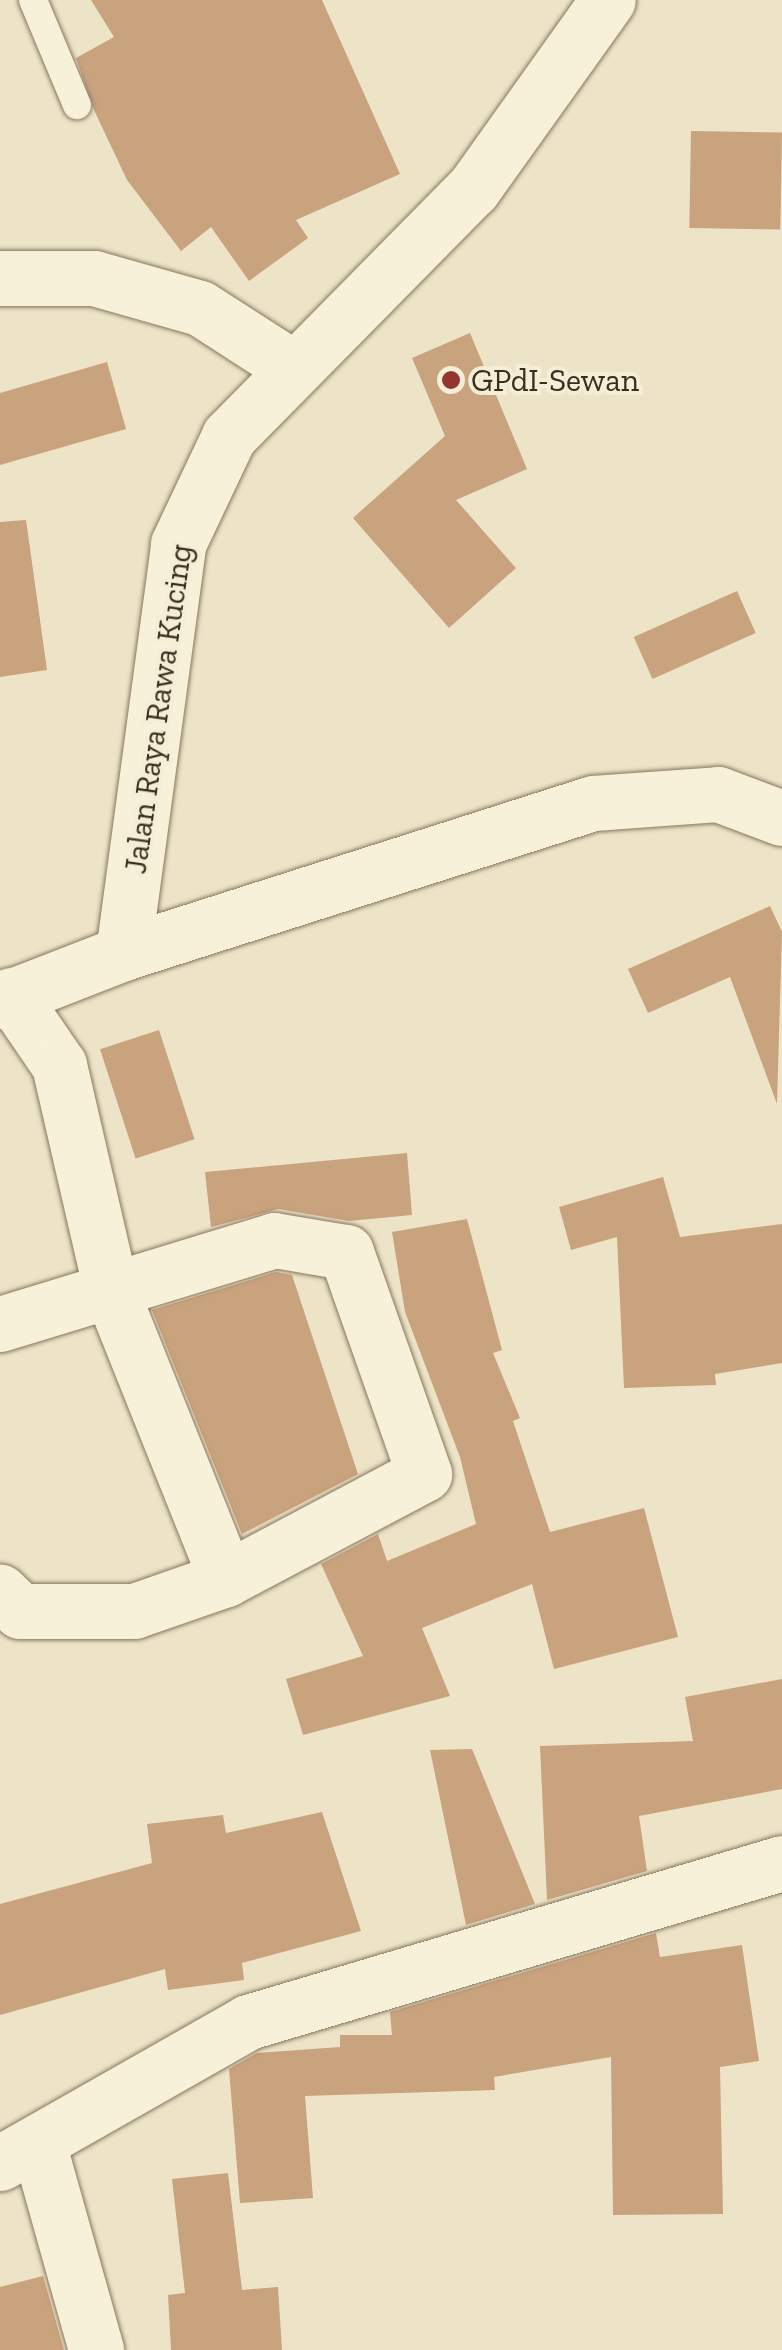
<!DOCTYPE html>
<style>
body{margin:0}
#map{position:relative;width:782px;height:2350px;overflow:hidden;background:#ede4c7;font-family:"Zilla Slab",serif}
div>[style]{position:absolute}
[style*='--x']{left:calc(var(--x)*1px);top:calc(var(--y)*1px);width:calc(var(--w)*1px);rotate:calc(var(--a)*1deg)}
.building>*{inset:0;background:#c9a27e;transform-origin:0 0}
.roads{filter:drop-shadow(0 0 2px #88775d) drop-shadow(0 0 2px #88775d)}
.lane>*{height:28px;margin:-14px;padding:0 14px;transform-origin:14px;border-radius:14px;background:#f8f1da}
.street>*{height:55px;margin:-27.5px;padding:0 27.5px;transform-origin:27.5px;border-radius:27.5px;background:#f8f1da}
.secondary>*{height:55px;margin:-27.5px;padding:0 27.5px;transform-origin:27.5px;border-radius:27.5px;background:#f8f1da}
.dots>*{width:28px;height:28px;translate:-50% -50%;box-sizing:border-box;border:5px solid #f4eed6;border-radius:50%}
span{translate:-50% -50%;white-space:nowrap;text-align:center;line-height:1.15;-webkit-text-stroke:8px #f4eed6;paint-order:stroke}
.poi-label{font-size:32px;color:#392e20}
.left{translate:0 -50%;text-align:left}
.street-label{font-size:32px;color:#392e20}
</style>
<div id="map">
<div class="building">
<i style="clip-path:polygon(91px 0,322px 0,400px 174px,296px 220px,308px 238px,249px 281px,211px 227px,181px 251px,127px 180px,94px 110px,76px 58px,114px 37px)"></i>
<i style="left:691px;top:131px;width:91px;height:97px;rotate:1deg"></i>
<i style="clip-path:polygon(470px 333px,527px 469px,456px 500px,516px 568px,449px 628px,353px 518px,445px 436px,412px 358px)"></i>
<i style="clip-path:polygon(107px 362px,126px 429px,0 465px,0 393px)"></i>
<i style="clip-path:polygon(26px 520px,47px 670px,0 677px,0 522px)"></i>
<i style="left:737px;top:591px;width:46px;height:113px;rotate:66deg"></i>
<i style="clip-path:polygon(770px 906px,782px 932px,777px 1104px,730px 977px,648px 1013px,628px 969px)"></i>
<i style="left:159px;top:1030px;width:115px;height:62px;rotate:72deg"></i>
<i style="clip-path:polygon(407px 1153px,412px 1215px,349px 1221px,278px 1209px,211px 1227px,205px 1172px)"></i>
<i style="clip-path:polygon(663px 1177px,680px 1237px,782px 1224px,782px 1363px,715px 1374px,716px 1385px,624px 1388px,617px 1237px,571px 1250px,559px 1207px)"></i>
<i style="clip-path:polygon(467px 1219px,502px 1350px,493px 1353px,520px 1418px,513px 1421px,550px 1532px,644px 1508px,678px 1637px,554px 1669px,532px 1584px,422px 1628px,450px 1696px,303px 1735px,286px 1679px,363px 1656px,321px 1564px,378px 1534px,387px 1561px,476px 1524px,460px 1457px,405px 1312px,392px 1232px)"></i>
<i style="clip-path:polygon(276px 1272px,292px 1275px,358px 1474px,242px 1534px,152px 1310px)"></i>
<i style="clip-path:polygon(782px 1679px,782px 1789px,639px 1816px,647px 1871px,547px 1900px,540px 1746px,693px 1741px,685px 1697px)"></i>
<i style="clip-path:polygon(472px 1749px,535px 1904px,466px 1925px,430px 1750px)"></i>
<i style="clip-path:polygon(322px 1812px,361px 1931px,242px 1963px,244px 1980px,168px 1990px,165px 1969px,0 2015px,0 1904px,152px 1863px,147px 1824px,223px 1815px,226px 1833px)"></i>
<i style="clip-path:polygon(656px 1933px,660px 1957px,742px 1945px,759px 2061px,720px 2067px,723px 2214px,613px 2215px,611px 2057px,494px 2077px,495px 2090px,305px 2096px,313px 2198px,240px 2203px,229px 2069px,257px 2053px,340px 2047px,340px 2035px,392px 2035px,390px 2012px)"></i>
<i style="clip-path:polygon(228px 2173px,242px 2290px,278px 2287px,282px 2350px,171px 2350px,168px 2295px,185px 2293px,172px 2179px)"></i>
<i style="clip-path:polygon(43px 2276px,64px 2350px,0 2350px,0 2287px)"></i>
</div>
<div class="roads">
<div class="lane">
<i style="--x:33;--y:0;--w:114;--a:67.3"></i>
</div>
<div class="street">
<i style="--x:0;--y:278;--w:94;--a:0"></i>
<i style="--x:94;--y:278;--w:110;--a:15.8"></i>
<i style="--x:200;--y:308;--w:107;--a:32.8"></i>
<i style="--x:123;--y:953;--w:493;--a:-17.7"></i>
<i style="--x:593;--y:803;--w:125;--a:-4.1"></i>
<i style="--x:718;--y:794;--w:68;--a:20.6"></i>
<i style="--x:11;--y:995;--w:85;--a:55.6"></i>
<i style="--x:59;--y:1065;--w:232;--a:77"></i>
<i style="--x:111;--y:1291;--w:310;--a:68.2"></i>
<i style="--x:0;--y:1324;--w:287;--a:-17"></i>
<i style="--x:274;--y:1240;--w:73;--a:9.5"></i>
<i style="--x:346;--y:1252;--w:235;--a:70.6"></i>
<i style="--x:424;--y:1474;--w:224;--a:152.1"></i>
<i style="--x:226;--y:1579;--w:97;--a:160.8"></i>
<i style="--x:134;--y:1611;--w:114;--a:180"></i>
<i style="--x:20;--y:1611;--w:28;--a:-136"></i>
<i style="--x:38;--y:2143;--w:215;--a:74.3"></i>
<i style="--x:0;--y:2163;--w:285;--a:-29.6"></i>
<i style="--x:248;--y:2022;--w:557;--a:-16.58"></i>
</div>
<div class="secondary">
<i style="--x:0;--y:1001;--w:132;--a:-21.3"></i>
<i style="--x:123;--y:953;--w:413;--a:-82.3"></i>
<i style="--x:178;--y:544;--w:119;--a:-64.7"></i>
<i style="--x:229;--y:436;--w:347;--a:-45.4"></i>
<i style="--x:473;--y:189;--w:232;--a:-54.5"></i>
</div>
</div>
<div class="dots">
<i style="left:451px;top:380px;background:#94352f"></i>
</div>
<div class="poi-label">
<span class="left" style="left:471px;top:380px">GPdI-Sewan</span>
</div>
<div class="street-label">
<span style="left:158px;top:709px;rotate:-82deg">Jalan Raya Rawa Kucing</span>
</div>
</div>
